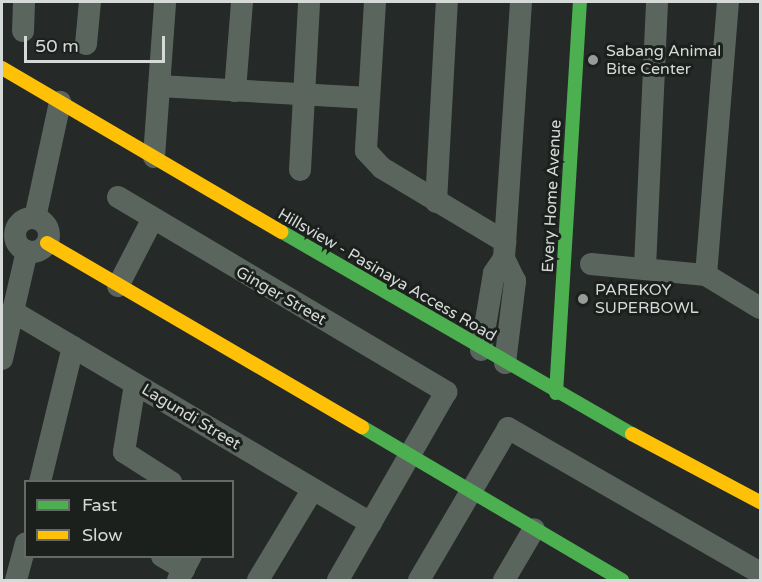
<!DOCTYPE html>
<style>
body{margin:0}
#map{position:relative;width:762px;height:582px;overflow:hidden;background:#252927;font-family:"Varela Round",sans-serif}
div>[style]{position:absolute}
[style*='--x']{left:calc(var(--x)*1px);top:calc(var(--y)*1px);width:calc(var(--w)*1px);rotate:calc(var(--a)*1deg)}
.street>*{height:22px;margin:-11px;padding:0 11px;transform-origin:11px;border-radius:11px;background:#5a655e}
.street>.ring{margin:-11px;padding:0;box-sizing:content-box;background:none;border:22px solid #5a655e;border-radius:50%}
.fast>*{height:14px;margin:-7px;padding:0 7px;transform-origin:7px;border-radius:7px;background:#4caf50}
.slow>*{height:14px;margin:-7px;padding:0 7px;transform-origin:7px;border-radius:7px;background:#ffc107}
.dots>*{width:16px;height:16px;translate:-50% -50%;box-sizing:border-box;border:3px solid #1b201d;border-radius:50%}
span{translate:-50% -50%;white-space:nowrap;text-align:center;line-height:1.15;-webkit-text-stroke:6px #1b201d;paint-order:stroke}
.poi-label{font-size:16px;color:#d5d9d7}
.left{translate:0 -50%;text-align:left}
.street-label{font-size:16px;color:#d5d9d7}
.frame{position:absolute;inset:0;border:3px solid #d5d9d7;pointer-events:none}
.legend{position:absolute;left:24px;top:480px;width:210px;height:78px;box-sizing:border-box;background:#1b201d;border:2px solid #656a67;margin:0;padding:8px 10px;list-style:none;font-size:18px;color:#d5d9d7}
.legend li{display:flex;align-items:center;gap:12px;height:30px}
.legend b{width:30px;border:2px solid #656a67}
.scale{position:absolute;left:24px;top:36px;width:141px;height:27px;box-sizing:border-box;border:3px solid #d5d9d7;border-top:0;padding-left:8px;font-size:18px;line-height:21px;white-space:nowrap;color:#d5d9d7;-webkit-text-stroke:4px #1b201d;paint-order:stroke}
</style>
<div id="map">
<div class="street">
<i style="--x:375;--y:2;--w:149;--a:93.5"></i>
<i style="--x:366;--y:151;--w:23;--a:47"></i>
<i style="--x:382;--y:168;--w:144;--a:31"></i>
<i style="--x:23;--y:31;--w:29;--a:-88"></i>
<i style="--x:86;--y:44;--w:42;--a:-84.6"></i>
<i style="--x:159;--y:86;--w:210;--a:3.3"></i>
<i style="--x:235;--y:91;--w:89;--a:-85.5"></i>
<i style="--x:154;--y:157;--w:155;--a:-85.9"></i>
<i style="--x:300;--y:170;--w:168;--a:-86.9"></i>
<i style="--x:118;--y:197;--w:382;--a:30.7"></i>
<i style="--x:446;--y:392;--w:217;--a:119.9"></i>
<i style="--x:436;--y:202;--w:200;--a:-86.9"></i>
<i style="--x:35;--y:218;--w:119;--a:-77.8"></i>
<i class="ring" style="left:15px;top:218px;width:12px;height:12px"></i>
<i style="--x:591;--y:264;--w:116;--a:5.5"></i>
<i style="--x:706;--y:275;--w:63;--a:31.4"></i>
<i style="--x:645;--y:267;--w:265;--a:-87.4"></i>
<i style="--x:706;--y:275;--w:274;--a:-85.4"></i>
<i style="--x:118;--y:286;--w:74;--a:-62.7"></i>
<i style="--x:12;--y:311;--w:417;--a:30.6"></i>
<i style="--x:481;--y:350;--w:78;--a:-80.4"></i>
<i style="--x:494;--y:273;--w:18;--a:-56"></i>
<i style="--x:2;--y:359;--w:111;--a:-77"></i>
<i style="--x:505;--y:363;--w:83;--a:-83"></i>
<i style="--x:515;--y:281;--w:25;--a:-116"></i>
<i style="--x:504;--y:258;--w:257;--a:-86.2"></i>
<i style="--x:135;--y:384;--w:69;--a:99.2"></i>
<i style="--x:124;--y:452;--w:56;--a:32.6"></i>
<i style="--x:40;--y:482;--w:139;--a:-76.3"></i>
<i style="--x:162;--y:556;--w:26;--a:31"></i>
<i style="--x:16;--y:580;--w:38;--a:-75"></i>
<i style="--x:178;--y:580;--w:27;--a:-62"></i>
<i style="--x:258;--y:580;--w:106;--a:-58.9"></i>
<i style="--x:419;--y:580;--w:176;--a:-59.6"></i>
<i style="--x:508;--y:428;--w:291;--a:29.9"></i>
<i style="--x:504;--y:580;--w:59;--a:-59.5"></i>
</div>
<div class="fast">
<i style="--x:282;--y:232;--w:404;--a:30"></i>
<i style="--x:556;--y:393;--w:392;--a:-86.5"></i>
<i style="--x:362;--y:427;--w:302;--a:30.5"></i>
</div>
<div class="slow">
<i style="--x:2;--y:68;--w:324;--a:30.4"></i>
<i style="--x:47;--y:243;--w:365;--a:30.3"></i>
<i style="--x:632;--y:434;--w:145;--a:28"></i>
</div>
<div class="dots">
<i style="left:593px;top:60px;background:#979b99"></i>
<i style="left:583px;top:299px;background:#979b99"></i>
</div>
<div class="poi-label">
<span class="left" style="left:606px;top:60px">Sabang Animal<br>Bite Center</span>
<span class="left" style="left:595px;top:299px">PAREKOY<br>SUPERBOWL</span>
</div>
<div class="street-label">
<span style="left:552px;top:196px;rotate:-87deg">Every Home Avenue</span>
<span style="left:387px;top:275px;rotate:30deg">Hillsview - Pasinaya Access Road</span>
<span style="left:281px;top:296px;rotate:30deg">Ginger Street</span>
<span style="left:191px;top:417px;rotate:31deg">Lagundi Street</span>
</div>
<div class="frame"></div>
<ul class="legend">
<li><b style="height:8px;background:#4caf50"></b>Fast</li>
<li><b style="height:8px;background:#ffc107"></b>Slow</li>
</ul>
<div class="scale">50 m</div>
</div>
